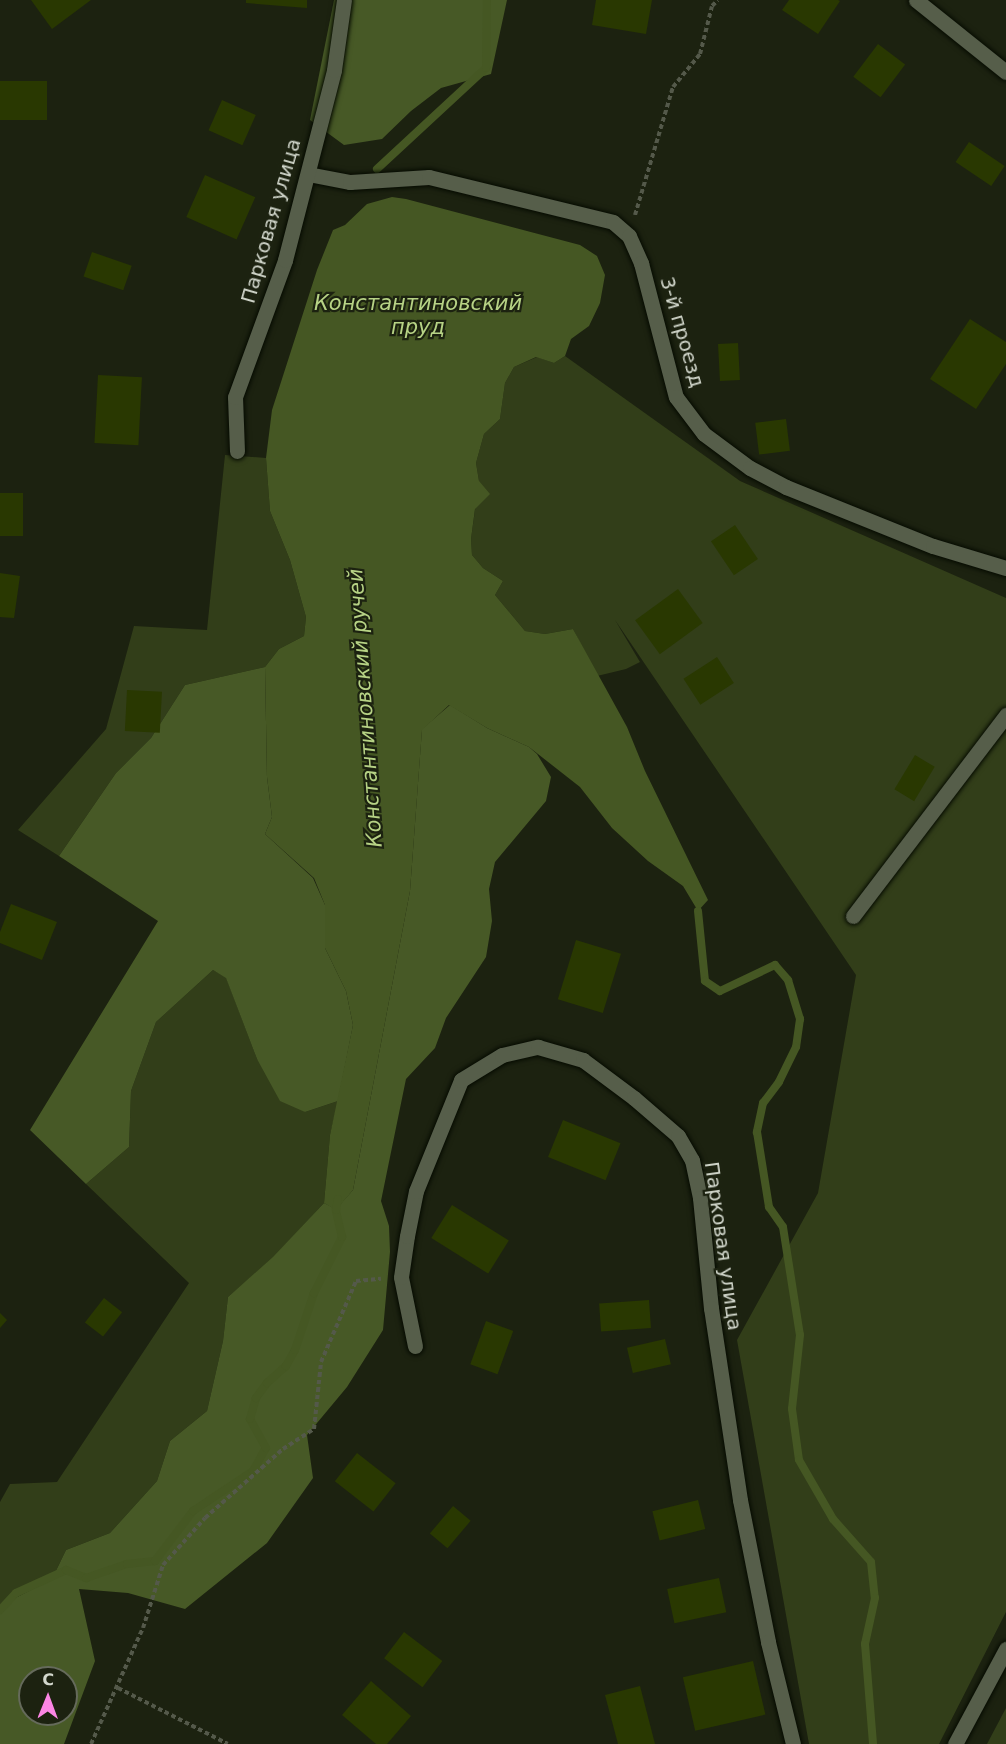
<!DOCTYPE html>
<meta charset="utf-8">
<style>
body{margin:0}
#map{position:relative;width:1006px;height:1744px;overflow:hidden;background:#1c2210;font-family:"DejaVu Sans",sans-serif}
div>[style]{position:absolute}
[style*='--x']{left:calc(var(--x)*1px);top:calc(var(--y)*1px);width:calc(var(--w)*1px);rotate:calc(var(--a)*1deg)}
.green>*{inset:0;background:#323e19}
.forest>*{inset:0;background:#475926}
.water>*{inset:0;background:#455723}
.stream>*{height:8px;margin:-4px;padding:0 4px;transform-origin:4px;border-radius:4px;background:#455723}
.building>*{inset:0;background:#293801;transform-origin:0 0}
.path>*{height:4px;margin-top:-2px;transform-origin:0;background:repeating-linear-gradient(90deg,#54594a 0 4.5px,transparent 0 7.5px)}
.roads{filter:drop-shadow(0 0 2px #060b00) drop-shadow(0 0 2px #060b00)}
.service>*{height:15px;margin:-7.5px;padding:0 7.5px;transform-origin:7.5px;border-radius:7.5px;background:#565e4a}
.minor>*{height:15px;margin:-7.5px;padding:0 7.5px;transform-origin:7.5px;border-radius:7.5px;background:#565e4a}
span{translate:-50% -50%;white-space:nowrap;text-align:center;line-height:1.15;-webkit-text-stroke:4.5px #1c2210;paint-order:stroke}
.street-label{font-size:20px;color:#d2d7cc}
.water-label{font-size:21px;color:#b7d385;font-style:italic}
.north{position:absolute;left:18px;top:1666px;width:60px;height:60px;box-sizing:border-box;background:#1c2210;border:2px solid #656a5b;border-radius:50%;rotate:1deg;font-size:16px;font-weight:700;line-height:24px;text-align:center;color:#d2d7cc}
.north::after{content:'';display:block;margin:auto;width:21px;height:27px;background:#fb86e4;clip-path:polygon(50% 0,100% 100%,50% 72%,0 100%)}
</style>
<div id="map">
<div class="green">
<i style="clip-path:polygon(565px 356px,740px 481px,1006px 598px,1006px 1612px,939px 1744px,809px 1744px,737px 1340px,818px 1193px,856px 975px,615px 620px,640px 662px,626px 669px,597px 676px,573px 629px,545px 634px,525px 631px,495px 595px,503px 581px,483px 568px,472px 555px,471px 539px,479px 481px,476px 463px,484px 434px,500px 419px,505px 383px,514px 367px,537px 357px,554px 363px)"></i>
<i style="clip-path:polygon(225px 455px,266px 458px,270px 511px,290px 560px,306px 617px,304px 636px,279px 649px,265px 667px,185px 685px,151px 738px,116px 773px,59px 856px,18px 830px,106px 729px,134px 626px,207px 630px)"></i>
<i style="clip-path:polygon(213px 970px,226px 977px,257px 1059px,305px 1112px,338px 1101px,330px 1135px,324px 1203px,273px 1258px,228px 1297px,223px 1341px,207px 1411px,170px 1441px,157px 1481px,110px 1533px,66px 1550px,52px 1579px,0 1606px,0 1502px,10px 1484px,57px 1482px,189px 1283px,86px 1184px,129px 1147px,131px 1091px,156px 1022px)"></i>
<i style="clip-path:polygon(1006px 1708px,1006px 1744px,987px 1744px)"></i>
</div>
<div class="forest">
<i style="clip-path:polygon(334px 0,507px 0,491px 74px,441px 88px,411px 111px,382px 139px,344px 145px,310px 120px)"></i>
<i style="clip-path:polygon(265px 667px,267px 777px,272px 817px,265px 834px,313px 878px,325px 905px,325px 948px,346px 991px,353px 1025px,338px 1101px,305px 1112px,280px 1101px,257px 1059px,226px 978px,213px 970px,156px 1022px,131px 1091px,129px 1147px,86px 1184px,30px 1130px,158px 921px,59px 856px,116px 773px,151px 738px,185px 685px)"></i>
<i style="clip-path:polygon(evenodd,450px 705px,487px 728px,529px 747px,537px 754px,551px 777px,546px 801px,495px 862px,489px 889px,492px 921px,486px 957px,446px 1018px,435px 1048px,406px 1079px,381px 1201px,389px 1226px,390px 1252px,383px 1330px,347px 1387px,307px 1435px,313px 1478px,267px 1543px,185px 1609px,128px 1593px,79px 1589px,95px 1661px,64px 1744px,0 1744px,0 1606px,52px 1579px,66px 1550px,110px 1533px,157px 1481px,170px 1441px,207px 1411px,223px 1341px,228px 1297px,273px 1257px,324px 1203px,336px 1209px,353px 1190px,410px 891px,422px 729px,450px 705px,30px 1678px,66px 1678px,66px 1714px,30px 1714px,30px 1678px)"></i>
</div>
<div class="water">
<i style="clip-path:polygon(392px 197px,406px 199px,580px 245px,597px 256px,605px 275px,600px 303px,589px 326px,571px 339px,565px 356px,554px 363px,536px 357px,514px 367px,505px 383px,500px 419px,484px 434px,476px 463px,479px 481px,490px 494px,475px 509px,471px 539px,472px 555px,483px 568px,503px 581px,495px 595px,525px 631px,545px 634px,573px 629px,627px 727px,645px 771px,708px 900px,698px 911px,683px 886px,648px 861px,612px 828px,580px 787px,529px 747px,487px 728px,449px 705px,422px 730px,410px 891px,353px 1190px,336px 1210px,324px 1203px,330px 1135px,353px 1025px,346px 991px,325px 948px,325px 905px,314px 878px,265px 834px,272px 817px,267px 777px,265px 667px,279px 649px,304px 636px,306px 617px,290px 560px,270px 511px,266px 458px,272px 410px,317px 270px,333px 230px,345px 225px,367px 204px)"></i>
</div>
<div class="stream">
<i style="--x:377;--y:169;--w:149;--a:-42.8"></i>
<i style="--x:486;--y:68;--w:68;--a:-89.2"></i>
<i style="--x:698;--y:911;--w:70;--a:84.3"></i>
<i style="--x:705;--y:981;--w:18;--a:34"></i>
<i style="--x:720;--y:991;--w:61;--a:-25.3"></i>
<i style="--x:775;--y:965;--w:20;--a:49"></i>
<i style="--x:788;--y:980;--w:41;--a:72.9"></i>
<i style="--x:800;--y:1019;--w:28;--a:98"></i>
<i style="--x:796;--y:1047;--w:39;--a:116"></i>
<i style="--x:779;--y:1082;--w:26;--a:127"></i>
<i style="--x:763;--y:1103;--w:30;--a:102"></i>
<i style="--x:757;--y:1132;--w:76;--a:80.9"></i>
<i style="--x:769;--y:1207;--w:24;--a:55"></i>
<i style="--x:783;--y:1227;--w:109;--a:81.1"></i>
<i style="--x:800;--y:1335;--w:74;--a:96.2"></i>
<i style="--x:792;--y:1409;--w:51;--a:82.2"></i>
<i style="--x:799;--y:1460;--w:68;--a:60"></i>
<i style="--x:833;--y:1519;--w:57;--a:48.5"></i>
<i style="--x:871;--y:1562;--w:36;--a:84"></i>
<i style="--x:875;--y:1598;--w:47;--a:102.3"></i>
<i style="--x:865;--y:1644;--w:100;--a:85.4"></i>
<i style="--x:0;--y:1610;--w:23;--a:-47"></i>
<i style="--x:16;--y:1593;--w:55;--a:-24.7"></i>
<i style="--x:66;--y:1570;--w:22;--a:22"></i>
<i style="--x:86;--y:1578;--w:43;--a:-18.9"></i>
<i style="--x:127;--y:1564;--w:28;--a:-6"></i>
<i style="--x:155;--y:1561;--w:63;--a:-52.8"></i>
<i style="--x:193;--y:1511;--w:72;--a:-33.7"></i>
<i style="--x:253;--y:1471;--w:26;--a:-61"></i>
<i style="--x:266;--y:1448;--w:33;--a:-119"></i>
<i style="--x:250;--y:1419;--w:22;--a:-74"></i>
<i style="--x:256;--y:1398;--w:19;--a:-54"></i>
<i style="--x:267;--y:1383;--w:25;--a:-42"></i>
<i style="--x:286;--y:1366;--w:18;--a:-61"></i>
<i style="--x:295;--y:1350;--w:60;--a:-71.6"></i>
<i style="--x:314;--y:1293;--w:63;--a:-63.4"></i>
<i style="--x:342;--y:1237;--w:28;--a:-103"></i>
<i style="--x:336;--y:1210;--w:11;--a:-80"></i>
</div>
<div class="building">
<i style="clip-path:polygon(31px 0,91px 0,52px 29px)"></i>
<i style="clip-path:polygon(246px 0,307px 0,307px 8px,246px 3px)"></i>
<i style="clip-path:polygon(596px 0,652px 0,646px 34px,592px 25px)"></i>
<i style="clip-path:polygon(789px 0,838px 0,840px 1px,818px 34px,782px 10px)"></i>
<i style="left:878px;top:44px;width:34px;height:41px;rotate:37deg"></i>
<i style="left:0;top:81px;width:47px;height:39px"></i>
<i style="left:222px;top:100px;width:37px;height:33px;rotate:24deg"></i>
<i style="left:969px;top:142px;width:43px;height:24px;rotate:34deg"></i>
<i style="left:205px;top:175px;width:55px;height:46px;rotate:24deg"></i>
<i style="left:92px;top:252px;width:42px;height:26px;rotate:19deg"></i>
<i style="clip-path:polygon(970px 319px,1006px 342px,1006px 364px,976px 409px,930px 379px)"></i>
<i style="left:738px;top:343px;width:37px;height:20px;rotate:87deg"></i>
<i style="left:98px;top:375px;width:44px;height:68px;rotate:3deg"></i>
<i style="left:786px;top:419px;width:32px;height:31px;rotate:83deg"></i>
<i style="left:0;top:493px;width:23px;height:43px"></i>
<i style="left:735px;top:525px;width:41px;height:29px;rotate:56deg"></i>
<i style="clip-path:polygon(0 573px,20px 576px,14px 618px,0 617px)"></i>
<i style="left:678px;top:589px;width:42px;height:53px;rotate:54deg"></i>
<i style="left:717px;top:657px;width:31px;height:40px;rotate:57deg"></i>
<i style="left:127px;top:690px;width:35px;height:41px;rotate:3deg"></i>
<i style="left:915px;top:755px;width:23px;height:40px;rotate:31deg"></i>
<i style="clip-path:polygon(11px 904px,57px 922px,42px 960px,0 943px,0 932px)"></i>
<i style="left:576px;top:940px;width:47px;height:62px;rotate:17deg"></i>
<i style="left:563px;top:1120px;width:62px;height:40px;rotate:22deg"></i>
<i style="left:452px;top:1205px;width:67px;height:39px;rotate:32deg"></i>
<i style="left:104px;top:1298px;width:23px;height:31px;rotate:38deg"></i>
<i style="left:649px;top:1300px;width:28px;height:50px;rotate:86deg"></i>
<i style="clip-path:polygon(0 1313px,7px 1320px,0 1328px)"></i>
<i style="left:486px;top:1321px;width:29px;height:46px;rotate:20deg"></i>
<i style="left:665px;top:1339px;width:26px;height:39px;rotate:77deg"></i>
<i style="left:357px;top:1453px;width:49px;height:36px;rotate:38deg"></i>
<i style="left:698px;top:1500px;width:30px;height:47px;rotate:76deg"></i>
<i style="left:453px;top:1506px;width:23px;height:36px;rotate:40deg"></i>
<i style="left:719px;top:1578px;width:35px;height:53px;rotate:78deg"></i>
<i style="left:404px;top:1632px;width:48px;height:33px;rotate:37deg"></i>
<i style="left:753px;top:1661px;width:55px;height:72px;rotate:77deg"></i>
<i style="clip-path:polygon(371px 1681px,411px 1716px,387px 1744px,376px 1744px,342px 1715px)"></i>
<i style="clip-path:polygon(640px 1686px,655px 1744px,618px 1744px,605px 1695px)"></i>
</div>
<div class="path">
<i style="--x:635;--y:215;--w:134;--a:-73.5"></i>
<i style="--x:673;--y:87;--w:43;--a:-50.7"></i>
<i style="--x:700;--y:54;--w:49;--a:-76"></i>
<i style="--x:712;--y:6;--w:8;--a:-45"></i>
<i style="--x:118;--y:1688;--w:123;--a:27"></i>
<i style="--x:91;--y:1744;--w:127;--a:-65.9"></i>
<i style="--x:143;--y:1628;--w:66;--a:-72.4"></i>
<i style="--x:163;--y:1565;--w:63;--a:-48.2"></i>
<i style="--x:205;--y:1518;--w:104;--a:-41.5"></i>
<i style="--x:283;--y:1449;--w:37;--a:-33"></i>
<i style="--x:314;--y:1429;--w:67;--a:-84"></i>
<i style="--x:321;--y:1362;--w:88;--a:-66.6"></i>
<i style="--x:356;--y:1281;--w:25;--a:-5"></i>
</div>
<div class="roads">
<div class="service">
<i style="--x:308;--y:174;--w:43;--a:10.8"></i>
<i style="--x:350;--y:182;--w:79;--a:-3.6"></i>
<i style="--x:429;--y:177;--w:189;--a:13.7"></i>
<i style="--x:613;--y:222;--w:21;--a:41"></i>
<i style="--x:629;--y:236;--w:30;--a:66"></i>
<i style="--x:641;--y:263;--w:138;--a:75.4"></i>
<i style="--x:676;--y:397;--w:46;--a:52.9"></i>
<i style="--x:704;--y:434;--w:57;--a:36.5"></i>
</div>
<div class="minor">
<i style="--x:916;--y:0;--w:115;--a:38.7"></i>
<i style="--x:237;--y:451;--w:54;--a:-92.1"></i>
<i style="--x:235;--y:397;--w:146;--a:-69.9"></i>
<i style="--x:285;--y:260;--w:196;--a:-75.5"></i>
<i style="--x:334;--y:70;--w:71;--a:-81.9"></i>
<i style="--x:750;--y:468;--w:41;--a:27.8"></i>
<i style="--x:786;--y:487;--w:158;--a:21.9"></i>
<i style="--x:933;--y:546;--w:76;--a:16.8"></i>
<i style="--x:853;--y:916;--w:253;--a:-52.7"></i>
<i style="--x:415;--y:1346;--w:70;--a:-101.5"></i>
<i style="--x:401;--y:1277;--w:41;--a:-81.7"></i>
<i style="--x:407;--y:1236;--w:46;--a:-78.7"></i>
<i style="--x:416;--y:1191;--w:120;--a:-67.9"></i>
<i style="--x:461;--y:1080;--w:48;--a:-31.4"></i>
<i style="--x:502;--y:1055;--w:37;--a:-13"></i>
<i style="--x:538;--y:1047;--w:47;--a:16.1"></i>
<i style="--x:583;--y:1060;--w:64;--a:36.7"></i>
<i style="--x:634;--y:1098;--w:58;--a:40.8"></i>
<i style="--x:678;--y:1136;--w:28;--a:60"></i>
<i style="--x:692;--y:1160;--w:39;--a:78"></i>
<i style="--x:700;--y:1198;--w:111;--a:84.3"></i>
<i style="--x:711;--y:1308;--w:194;--a:81.4"></i>
<i style="--x:740;--y:1500;--w:145;--a:78.8"></i>
<i style="--x:768;--y:1642;--w:105;--a:76.2"></i>
<i style="--x:955;--y:1744;--w:108;--a:-61.8"></i>
</div>
</div>
<div class="street-label">
<span style="left:271px;top:221px;rotate:-74deg">Парковая улица</span>
<span style="left:682px;top:332px;rotate:74deg">3-й проезд</span>
<span style="left:723px;top:1246px;rotate:82deg">Парковая улица</span>
</div>
<div class="water-label">
<span style="left:418px;top:315px">Константиновский<br>пруд</span>
<span style="left:365px;top:708px;rotate:-94deg">Константиновский ручей</span>
</div>
<div class="north">С</div>
</div>
